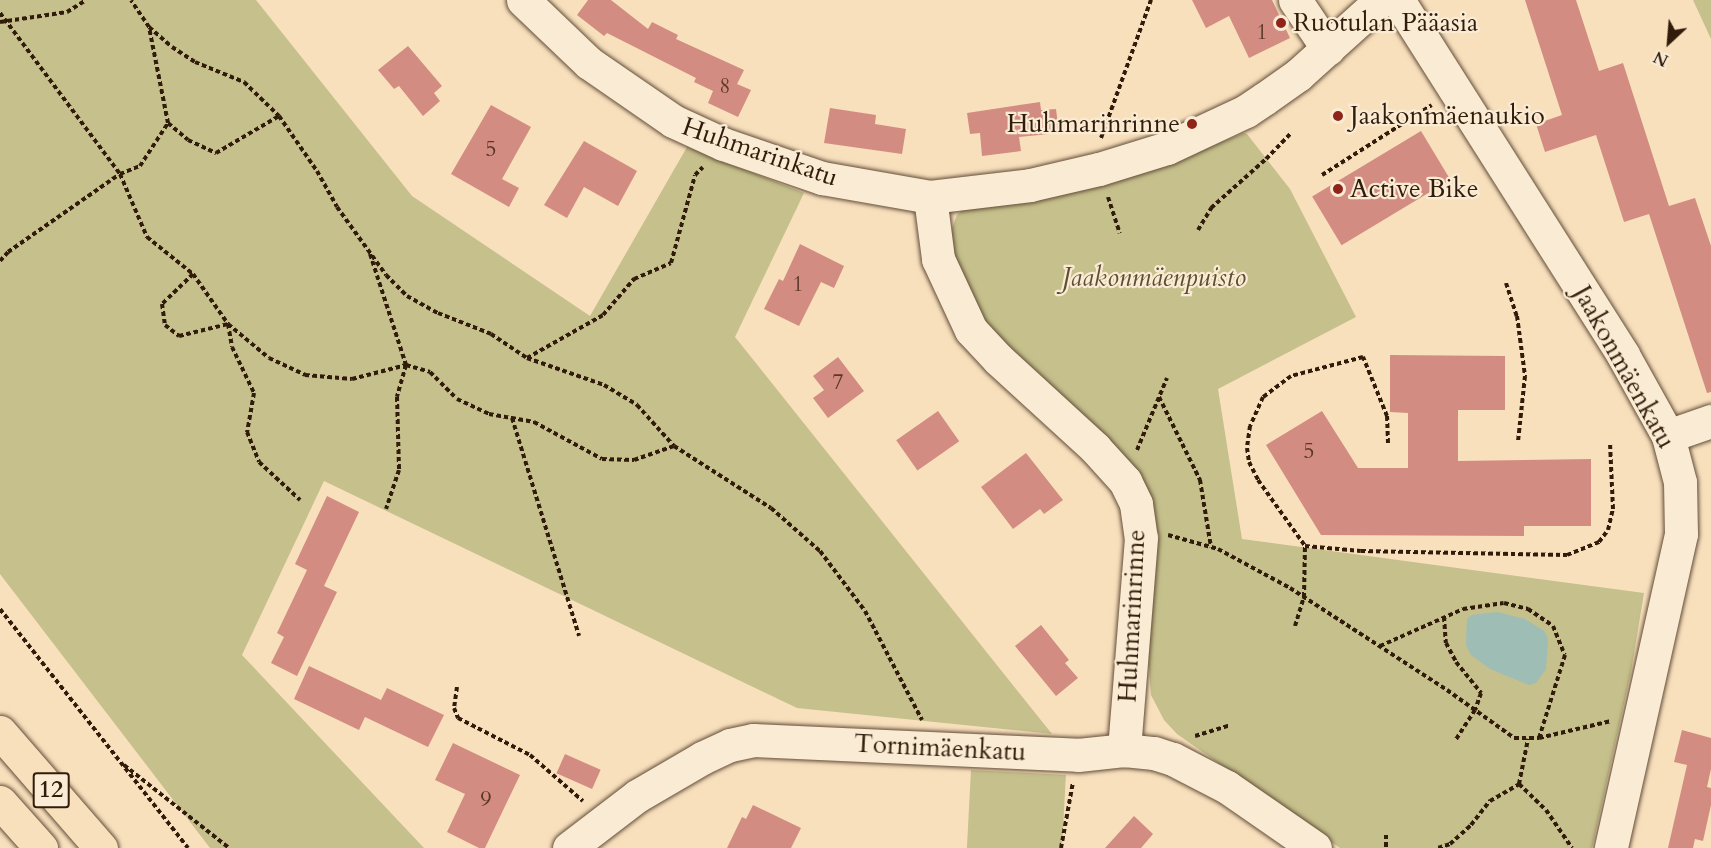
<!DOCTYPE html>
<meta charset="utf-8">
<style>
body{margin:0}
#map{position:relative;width:1711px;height:848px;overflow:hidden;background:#f8e0bd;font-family:Cardo,serif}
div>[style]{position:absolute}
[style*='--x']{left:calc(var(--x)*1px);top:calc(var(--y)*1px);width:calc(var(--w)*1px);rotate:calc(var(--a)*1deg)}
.green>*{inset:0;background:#c5c08c;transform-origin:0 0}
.water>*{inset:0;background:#9dbdb5}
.building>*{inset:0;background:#d38c81;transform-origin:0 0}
.path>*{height:4px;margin-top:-2px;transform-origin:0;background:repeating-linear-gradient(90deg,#311c0b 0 4.5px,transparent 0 7.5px)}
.roads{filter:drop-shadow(0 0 2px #634d38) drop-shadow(0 0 2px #634d38)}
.minor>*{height:33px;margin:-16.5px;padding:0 16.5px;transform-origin:16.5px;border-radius:16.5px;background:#faebd4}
.highway>*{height:33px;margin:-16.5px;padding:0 16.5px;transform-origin:16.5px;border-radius:16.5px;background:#f8e0bd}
.dots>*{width:16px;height:16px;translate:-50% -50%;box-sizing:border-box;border:3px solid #faebd4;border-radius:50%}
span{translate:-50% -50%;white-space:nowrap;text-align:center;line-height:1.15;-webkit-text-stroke:4.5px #faebd4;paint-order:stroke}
.number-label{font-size:22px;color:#5a3828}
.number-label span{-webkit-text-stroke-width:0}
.shield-label span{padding:2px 4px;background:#faebd4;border:2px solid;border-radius:4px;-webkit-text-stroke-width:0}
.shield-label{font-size:24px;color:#311c0b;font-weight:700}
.poi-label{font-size:26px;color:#311c0b}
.left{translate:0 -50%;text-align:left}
.right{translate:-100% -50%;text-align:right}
.street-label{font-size:26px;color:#311c0b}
.park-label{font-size:26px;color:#5d4d32;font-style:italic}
.north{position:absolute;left:1639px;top:12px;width:60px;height:60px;-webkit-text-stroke:4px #faebd4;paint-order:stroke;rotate:206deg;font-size:16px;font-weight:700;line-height:24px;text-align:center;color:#311c0b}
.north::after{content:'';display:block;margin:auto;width:21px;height:27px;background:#311c0b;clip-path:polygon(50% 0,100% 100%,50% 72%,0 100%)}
</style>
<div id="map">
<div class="green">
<i style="clip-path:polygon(0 0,256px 0,412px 196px,590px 316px,687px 147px,804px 193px,735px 337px,1052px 734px,797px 708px,324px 481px,242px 655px,424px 848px,210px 848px,0 574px)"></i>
<i style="clip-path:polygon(1693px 0,1711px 0,1711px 39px)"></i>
<i style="clip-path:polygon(1244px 133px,1247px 134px,1290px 189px,1356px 317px,1218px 389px,1242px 539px,1644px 593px,1631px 672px,1592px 848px,1340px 848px,1177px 734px,1164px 720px,1151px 695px,1147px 644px,1155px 544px,1006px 346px,985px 323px,953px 261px,951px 231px,957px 215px,963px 209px,1199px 151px)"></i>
<i style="left:971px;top:770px;width:95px;height:78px;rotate:3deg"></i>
</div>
<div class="water">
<i style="clip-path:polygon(1497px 612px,1525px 619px,1544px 631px,1548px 638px,1546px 669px,1536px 683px,1529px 685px,1490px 669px,1471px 655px,1466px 645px,1467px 619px,1472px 615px)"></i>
</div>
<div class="building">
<i style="clip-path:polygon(588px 0,611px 0,648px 29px,652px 22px,678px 35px,676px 39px,744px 70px,737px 84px,751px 90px,738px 117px,708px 103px,713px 91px,694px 82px,696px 78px,607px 33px,604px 36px,577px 15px)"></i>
<i style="clip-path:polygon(1192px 0,1272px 0,1290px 38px,1249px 58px,1229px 16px,1206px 28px)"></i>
<i style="clip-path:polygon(1525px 0,1576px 0,1599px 71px,1623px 63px,1669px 206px,1695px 198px,1711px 246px,1711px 392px,1707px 393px,1649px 214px,1624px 222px,1596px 135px,1545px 152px,1536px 124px,1562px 115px)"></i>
<i style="clip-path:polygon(408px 46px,442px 86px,434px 93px,440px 101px,423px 116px,399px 86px,394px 89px,378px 70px)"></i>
<i style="clip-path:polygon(1040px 102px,1041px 110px,1056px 109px,1059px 133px,1019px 137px,1021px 151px,982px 156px,980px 133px,970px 134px,967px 113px)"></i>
<i style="clip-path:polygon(491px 105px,531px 127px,502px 179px,519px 188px,509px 207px,451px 174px)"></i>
<i style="clip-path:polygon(830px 108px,876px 115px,875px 124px,906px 129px,902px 154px,824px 143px)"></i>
<i style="left:1421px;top:131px;width:57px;height:127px;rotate:59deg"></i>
<i style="clip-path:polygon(584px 141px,637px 171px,618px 206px,584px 187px,567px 218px,544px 205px)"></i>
<i style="clip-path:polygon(800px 244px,844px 266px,834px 288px,821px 282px,799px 326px,764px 309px,779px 279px,783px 281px)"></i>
<i style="clip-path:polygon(1390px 355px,1505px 356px,1505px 410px,1458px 410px,1458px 461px,1591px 459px,1591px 526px,1524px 526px,1524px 536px,1321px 535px,1266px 445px,1322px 411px,1358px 468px,1408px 468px,1408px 413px,1390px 412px)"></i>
<i style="clip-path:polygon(838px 357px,864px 391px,828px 418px,813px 398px,824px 390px,813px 376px)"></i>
<i style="left:938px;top:411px;width:37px;height:51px;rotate:55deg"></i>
<i style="clip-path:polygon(1026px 453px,1063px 500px,1044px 514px,1040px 509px,1013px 529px,981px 487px)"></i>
<i style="clip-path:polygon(327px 496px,359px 512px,324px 586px,337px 592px,297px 676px,271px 663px,284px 637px,277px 633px,307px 570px,295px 564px)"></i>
<i style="clip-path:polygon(1041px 625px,1069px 660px,1065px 663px,1078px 678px,1056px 696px,1015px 646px)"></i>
<i style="clip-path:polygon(309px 666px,381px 700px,387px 688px,444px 715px,428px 747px,365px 717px,359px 730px,294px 699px)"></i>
<i style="clip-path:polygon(1682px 730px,1711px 738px,1711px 769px,1707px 787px,1711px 788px,1711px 805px,1703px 841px,1695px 839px,1693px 848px,1668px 848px,1687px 765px,1674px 762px)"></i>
<i style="clip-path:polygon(453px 743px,520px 775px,485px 848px,479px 848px,447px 832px,465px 794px,435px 780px)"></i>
<i style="left:565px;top:754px;width:39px;height:21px;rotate:24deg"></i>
<i style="clip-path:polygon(753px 805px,801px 828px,791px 848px,727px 848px,742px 817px,746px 819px)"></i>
<i style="clip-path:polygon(1134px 816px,1153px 834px,1141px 848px,1105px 848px)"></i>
</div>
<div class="path">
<i style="--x:0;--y:13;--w:201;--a:53.3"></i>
<i style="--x:120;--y:174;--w:69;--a:66.8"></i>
<i style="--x:147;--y:237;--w:59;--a:38.8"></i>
<i style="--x:193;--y:274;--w:61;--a:55"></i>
<i style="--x:228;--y:324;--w:53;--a:39.7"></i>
<i style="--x:269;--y:358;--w:40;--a:25"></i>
<i style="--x:305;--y:375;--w:47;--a:4.9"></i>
<i style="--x:352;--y:379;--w:56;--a:-14.5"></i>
<i style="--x:406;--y:365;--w:25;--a:16"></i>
<i style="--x:430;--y:372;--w:38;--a:45"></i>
<i style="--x:457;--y:399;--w:35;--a:25"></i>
<i style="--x:489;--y:414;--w:46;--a:10.1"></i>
<i style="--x:534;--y:422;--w:77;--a:28.6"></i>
<i style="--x:602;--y:459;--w:32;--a:2"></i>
<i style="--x:634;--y:460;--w:42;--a:-19.3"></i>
<i style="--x:0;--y:22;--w:68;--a:-8.5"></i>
<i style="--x:67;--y:12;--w:22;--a:-32"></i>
<i style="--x:149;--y:27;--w:30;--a:41"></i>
<i style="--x:172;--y:47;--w:27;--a:33"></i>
<i style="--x:195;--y:62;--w:53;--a:22.2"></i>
<i style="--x:244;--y:82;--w:49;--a:44.2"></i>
<i style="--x:279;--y:116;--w:67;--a:55.4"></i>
<i style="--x:317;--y:171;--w:41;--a:60.9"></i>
<i style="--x:337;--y:207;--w:84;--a:54.2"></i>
<i style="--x:386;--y:275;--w:30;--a:45"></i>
<i style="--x:407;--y:296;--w:35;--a:29"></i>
<i style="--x:438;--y:313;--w:57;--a:21.6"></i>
<i style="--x:491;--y:334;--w:43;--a:33.7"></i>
<i style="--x:527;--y:358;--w:82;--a:19.3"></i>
<i style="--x:604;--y:385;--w:39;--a:31"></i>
<i style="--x:637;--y:405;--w:55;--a:47.9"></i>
<i style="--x:674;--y:446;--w:115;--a:32.6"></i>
<i style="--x:771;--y:508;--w:65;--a:41.3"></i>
<i style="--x:820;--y:551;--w:75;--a:53.1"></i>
<i style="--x:865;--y:611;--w:123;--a:62.4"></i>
<i style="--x:168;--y:123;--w:26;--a:40"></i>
<i style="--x:188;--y:140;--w:31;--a:25"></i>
<i style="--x:216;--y:153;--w:73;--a:-30.4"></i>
<i style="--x:1101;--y:138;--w:147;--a:-70.1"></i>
<i style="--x:1322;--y:175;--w:130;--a:-32.5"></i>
<i style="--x:1108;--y:197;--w:38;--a:72"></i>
<i style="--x:1198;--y:230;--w:26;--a:-59"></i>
<i style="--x:1211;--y:208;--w:74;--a:-41.7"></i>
<i style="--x:1266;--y:159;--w:36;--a:-46"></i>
<i style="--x:370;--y:254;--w:117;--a:72"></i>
<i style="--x:406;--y:365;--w:33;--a:106"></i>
<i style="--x:397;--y:397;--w:73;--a:88.4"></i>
<i style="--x:399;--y:470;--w:41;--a:108.4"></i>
<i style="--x:0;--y:261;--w:12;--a:-48"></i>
<i style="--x:8;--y:252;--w:136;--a:-34.9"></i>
<i style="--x:120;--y:174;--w:22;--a:-22"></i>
<i style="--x:140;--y:166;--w:51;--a:-56.9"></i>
<i style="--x:168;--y:123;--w:98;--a:-101.2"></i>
<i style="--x:149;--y:27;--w:32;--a:-124"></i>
<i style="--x:193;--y:274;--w:43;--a:135.9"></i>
<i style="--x:162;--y:304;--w:21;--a:82"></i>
<i style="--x:165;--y:325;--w:18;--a:38"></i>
<i style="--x:179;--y:336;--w:50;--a:-13.8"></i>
<i style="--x:228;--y:324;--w:23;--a:80"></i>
<i style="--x:232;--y:347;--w:51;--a:64.4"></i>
<i style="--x:254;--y:393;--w:40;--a:100"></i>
<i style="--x:247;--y:432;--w:32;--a:68"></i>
<i style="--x:259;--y:462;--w:56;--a:42.8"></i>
<i style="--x:1506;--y:283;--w:35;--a:72"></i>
<i style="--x:1517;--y:316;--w:61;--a:82.4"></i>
<i style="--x:1525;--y:376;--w:66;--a:96.1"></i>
<i style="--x:527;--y:358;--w:87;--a:-29.5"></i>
<i style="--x:603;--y:315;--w:48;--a:-49.3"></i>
<i style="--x:634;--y:279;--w:40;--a:-23.4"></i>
<i style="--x:671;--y:263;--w:91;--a:-74.7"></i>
<i style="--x:695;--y:175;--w:11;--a:-45"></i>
<i style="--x:1159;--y:397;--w:93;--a:63.7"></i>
<i style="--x:1200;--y:480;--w:68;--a:80.7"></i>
<i style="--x:512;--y:418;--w:228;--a:72.9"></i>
<i style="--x:1388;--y:443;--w:27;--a:-92"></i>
<i style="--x:1387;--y:416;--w:64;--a:-112.1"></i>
<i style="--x:1363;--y:357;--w:74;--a:165.2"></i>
<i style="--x:1291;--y:376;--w:35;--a:143"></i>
<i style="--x:1263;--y:397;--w:32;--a:114"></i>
<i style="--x:1250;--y:426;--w:22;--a:98"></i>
<i style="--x:1247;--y:448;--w:14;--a:82"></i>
<i style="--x:1249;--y:462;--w:20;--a:63"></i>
<i style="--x:1258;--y:480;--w:81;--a:54.5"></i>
<i style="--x:1305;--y:546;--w:56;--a:5.1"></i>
<i style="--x:1361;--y:551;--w:206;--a:1.1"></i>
<i style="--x:1567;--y:555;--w:35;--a:-22"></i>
<i style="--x:1599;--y:542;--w:15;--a:-53"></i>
<i style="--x:1608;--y:530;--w:22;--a:-77"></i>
<i style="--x:1613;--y:509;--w:66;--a:-92.6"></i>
<i style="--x:1137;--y:450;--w:78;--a:-67.4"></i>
<i style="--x:1168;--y:535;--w:52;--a:15.6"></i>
<i style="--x:1218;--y:549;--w:82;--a:28.4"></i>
<i style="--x:1290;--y:588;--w:187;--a:33"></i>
<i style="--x:1447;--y:690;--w:82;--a:35.6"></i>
<i style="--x:1514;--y:738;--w:25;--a:0"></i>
<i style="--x:1539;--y:738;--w:74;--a:-13.3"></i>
<i style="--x:0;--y:609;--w:304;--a:51.8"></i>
<i style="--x:1444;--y:617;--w:26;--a:86"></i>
<i style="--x:1446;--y:643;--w:21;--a:62"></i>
<i style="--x:1456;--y:662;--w:40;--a:51"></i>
<i style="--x:1481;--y:693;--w:18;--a:109"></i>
<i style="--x:1475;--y:710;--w:35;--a:123"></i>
<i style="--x:1295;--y:626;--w:30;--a:-73"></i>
<i style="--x:1304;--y:597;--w:51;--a:-88.9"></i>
<i style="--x:1380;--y:646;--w:91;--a:-24"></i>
<i style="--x:1463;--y:609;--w:41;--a:-8.3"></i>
<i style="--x:1504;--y:603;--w:25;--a:14"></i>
<i style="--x:1528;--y:609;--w:30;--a:34"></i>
<i style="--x:1553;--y:626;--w:31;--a:68"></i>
<i style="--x:1565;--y:655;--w:87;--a:107.4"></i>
<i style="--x:457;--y:687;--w:21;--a:98"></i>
<i style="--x:454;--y:708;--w:11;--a:68"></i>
<i style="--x:458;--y:718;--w:81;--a:27.2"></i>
<i style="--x:530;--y:755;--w:70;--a:41"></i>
<i style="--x:1195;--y:736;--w:37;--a:-17"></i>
<i style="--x:124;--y:765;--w:134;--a:38.3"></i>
<i style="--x:1519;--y:784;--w:37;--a:44"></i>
<i style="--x:1546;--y:810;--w:46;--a:55.6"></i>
<i style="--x:1386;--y:835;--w:13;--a:90"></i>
<i style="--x:1061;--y:848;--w:67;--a:-79.7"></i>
<i style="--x:1438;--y:848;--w:13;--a:-18"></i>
<i style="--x:1450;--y:844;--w:28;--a:-42"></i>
<i style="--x:1471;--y:825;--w:31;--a:-52"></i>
<i style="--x:1490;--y:801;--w:34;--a:-30"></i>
<i style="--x:1519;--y:784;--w:46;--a:-78.7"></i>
</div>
<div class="roads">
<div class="minor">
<i style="--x:523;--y:0;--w:91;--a:43.7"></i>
<i style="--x:589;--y:63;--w:102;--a:34.6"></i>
<i style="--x:673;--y:121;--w:55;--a:24.7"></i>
<i style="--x:723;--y:144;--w:105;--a:19"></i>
<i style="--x:822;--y:178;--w:110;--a:10"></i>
<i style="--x:930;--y:197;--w:101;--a:-6.8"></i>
<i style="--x:1030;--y:185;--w:71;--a:-13.1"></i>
<i style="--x:1099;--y:169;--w:71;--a:-17.2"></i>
<i style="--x:1167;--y:148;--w:87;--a:-25.1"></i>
<i style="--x:1246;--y:111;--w:22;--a:-34"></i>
<i style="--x:1264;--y:99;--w:42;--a:-35.2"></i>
<i style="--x:1298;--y:75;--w:112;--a:-42.1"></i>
<i style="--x:1295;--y:0;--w:59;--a:56"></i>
<i style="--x:1398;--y:0;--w:420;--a:57.6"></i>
<i style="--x:1623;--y:355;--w:93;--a:60.9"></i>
<i style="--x:1668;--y:436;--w:48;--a:75.4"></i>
<i style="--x:1680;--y:482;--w:52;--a:88.9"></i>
<i style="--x:1681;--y:534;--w:322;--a:102.6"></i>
<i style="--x:930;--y:197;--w:63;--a:82.6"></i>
<i style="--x:938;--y:259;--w:78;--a:65.1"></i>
<i style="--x:971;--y:330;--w:40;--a:47"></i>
<i style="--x:998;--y:359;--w:132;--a:42.5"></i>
<i style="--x:1095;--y:448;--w:45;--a:47.7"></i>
<i style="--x:1125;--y:481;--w:25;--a:64"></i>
<i style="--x:1136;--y:504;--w:34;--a:82"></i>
<i style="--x:1141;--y:538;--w:213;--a:94.6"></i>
<i style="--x:1668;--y:436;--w:46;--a:-19.2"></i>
<i style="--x:569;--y:848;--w:86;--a:-37.4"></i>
<i style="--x:637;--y:796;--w:75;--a:-30.3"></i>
<i style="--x:702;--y:758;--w:31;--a:-25"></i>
<i style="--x:730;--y:745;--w:24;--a:-12"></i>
<i style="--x:753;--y:740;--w:325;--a:2.6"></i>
<i style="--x:1078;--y:755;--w:46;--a:-6.2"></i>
<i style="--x:1124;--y:750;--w:30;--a:6"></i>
<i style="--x:1154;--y:753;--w:20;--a:18"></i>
<i style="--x:1173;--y:759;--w:61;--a:27.4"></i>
<i style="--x:1227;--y:787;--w:107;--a:34.7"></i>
</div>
<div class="highway">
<i style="--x:0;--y:732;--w:154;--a:49"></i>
<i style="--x:0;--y:802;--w:62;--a:48.3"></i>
</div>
</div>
<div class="dots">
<i style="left:1281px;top:23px;background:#8f2418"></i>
<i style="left:1338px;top:116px;background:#8f2418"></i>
<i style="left:1192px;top:124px;background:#8f2418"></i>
<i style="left:1338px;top:189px;background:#8f2418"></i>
</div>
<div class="number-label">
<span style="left:1262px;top:33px">1</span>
<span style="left:725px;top:87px">8</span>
<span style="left:491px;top:150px">5</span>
<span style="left:798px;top:285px">1</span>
<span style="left:838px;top:383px">7</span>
<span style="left:1309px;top:452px">5</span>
<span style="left:486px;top:800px">9</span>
</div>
<div class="shield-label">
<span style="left:51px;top:790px">12</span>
</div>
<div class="poi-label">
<span class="left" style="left:1293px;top:23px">Ruotulan Pääasia</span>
<span class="left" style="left:1350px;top:116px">Jaakonmäenaukio</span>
<span class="right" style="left:1180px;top:124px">Huhmarinrinne</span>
<span class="left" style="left:1350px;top:189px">Active Bike</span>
</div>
<div class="street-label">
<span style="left:760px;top:152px;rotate:19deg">Huhmarinkatu</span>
<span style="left:1624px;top:367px;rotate:61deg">Jaakonmäenkatu</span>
<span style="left:1132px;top:616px;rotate:-87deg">Huhmarinrinne</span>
<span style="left:940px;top:748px;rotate:3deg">Tornimäenkatu</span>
</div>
<div class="park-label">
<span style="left:1154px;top:278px">Jaakonmäenpuisto</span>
</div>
<div class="north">N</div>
</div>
